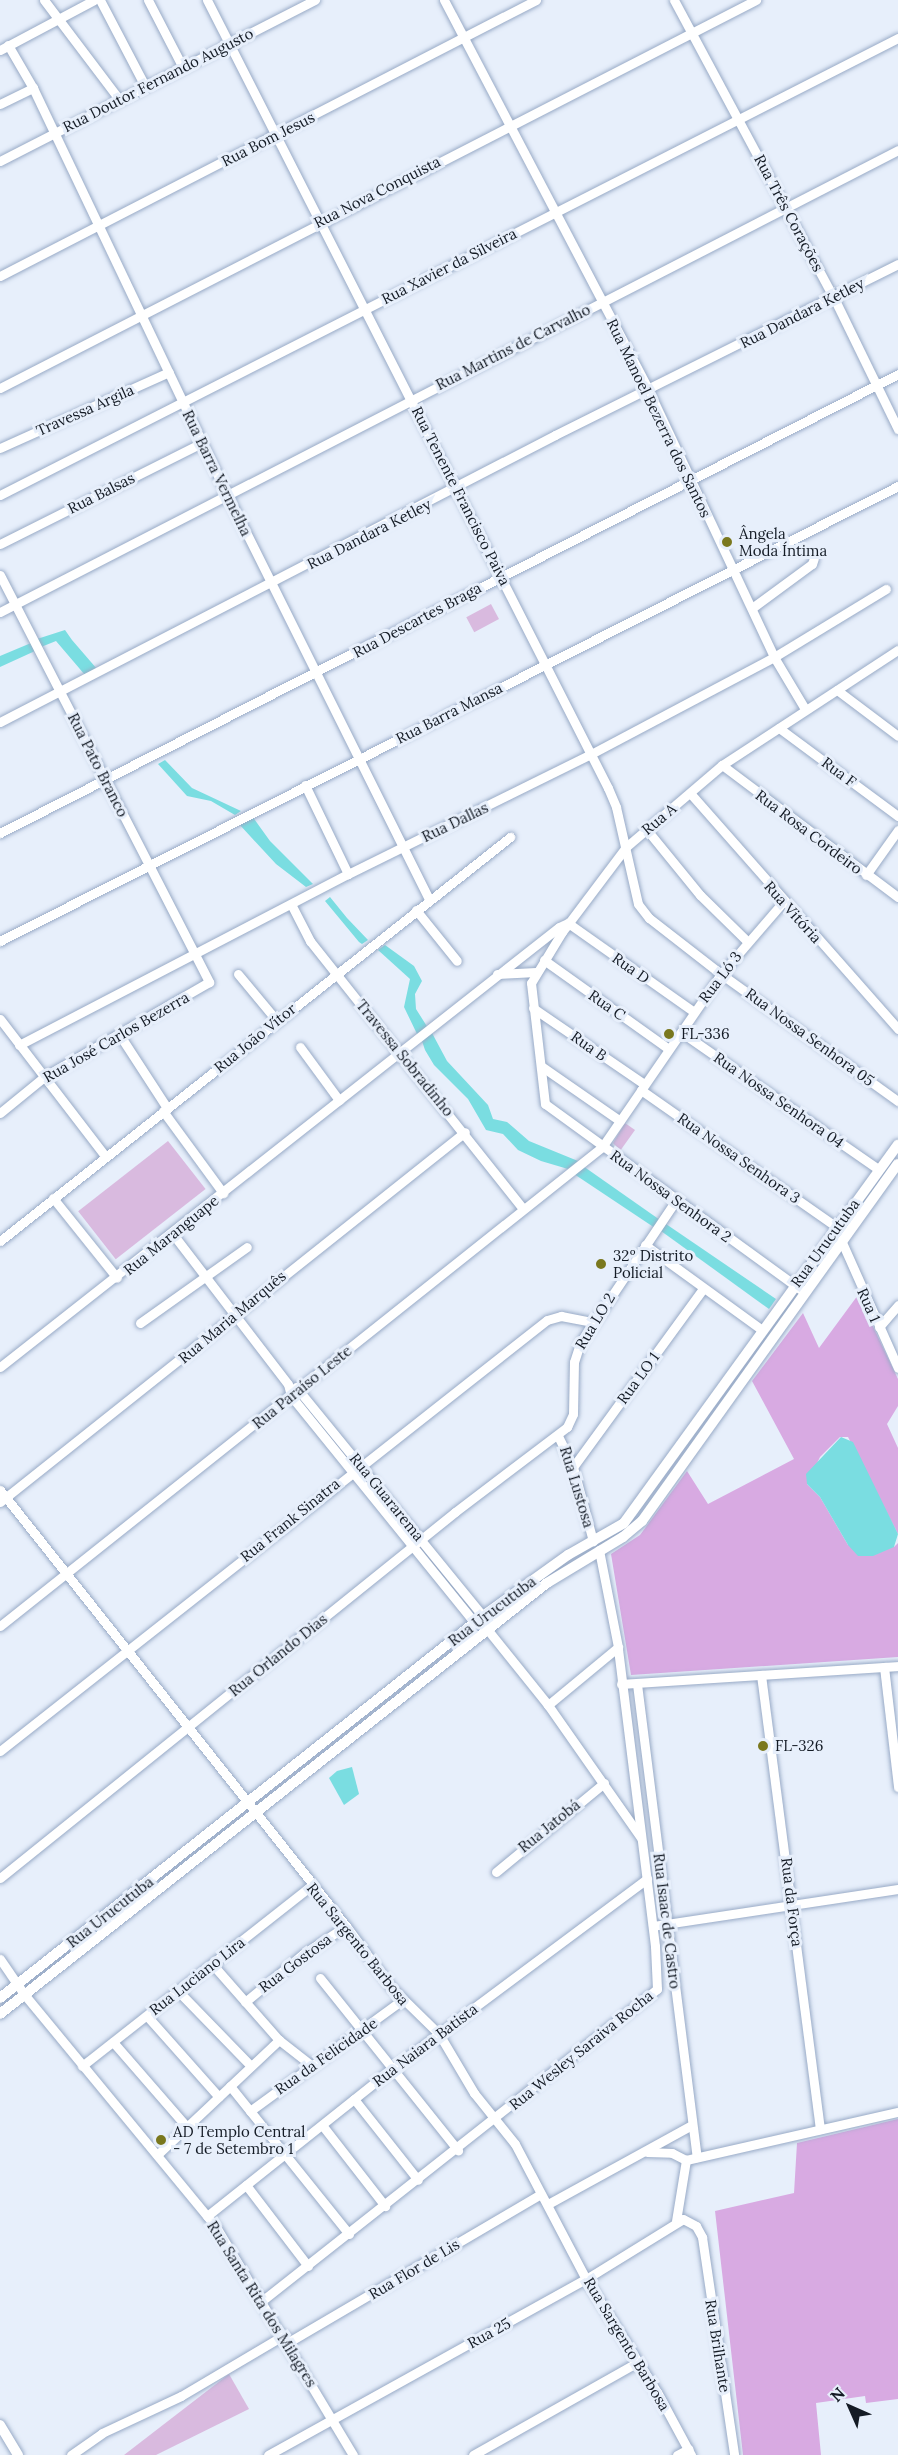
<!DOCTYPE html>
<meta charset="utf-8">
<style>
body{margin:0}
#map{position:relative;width:898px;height:2455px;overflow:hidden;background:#e7effb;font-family:Lora,serif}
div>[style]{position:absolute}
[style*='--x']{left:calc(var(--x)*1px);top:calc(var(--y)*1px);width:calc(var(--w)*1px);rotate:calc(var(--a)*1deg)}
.green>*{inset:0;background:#d9badf;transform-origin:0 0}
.forest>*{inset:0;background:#d8aae2}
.water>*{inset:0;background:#7adde1}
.roads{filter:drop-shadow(0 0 2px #98aac6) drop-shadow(0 0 2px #98aac6)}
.minor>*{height:9px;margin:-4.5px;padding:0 4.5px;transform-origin:4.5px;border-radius:4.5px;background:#fff}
.tertiary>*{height:10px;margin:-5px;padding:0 5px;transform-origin:5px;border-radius:5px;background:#fff}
.dots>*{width:16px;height:16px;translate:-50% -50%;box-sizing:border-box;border:3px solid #e7effb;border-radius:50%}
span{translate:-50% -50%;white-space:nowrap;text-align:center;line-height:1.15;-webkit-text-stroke:6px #e7effb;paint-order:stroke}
.street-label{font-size:15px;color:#141b25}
.poi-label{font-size:15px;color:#141b25}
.left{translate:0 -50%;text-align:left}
.north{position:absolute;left:820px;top:2377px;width:60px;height:60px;-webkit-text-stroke:4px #e7effb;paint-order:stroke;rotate:315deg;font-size:16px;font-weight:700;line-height:24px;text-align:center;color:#141b25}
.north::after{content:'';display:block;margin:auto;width:21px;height:27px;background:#141b25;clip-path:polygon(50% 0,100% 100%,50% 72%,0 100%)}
</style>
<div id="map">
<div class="green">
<i style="left:491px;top:604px;width:17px;height:28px;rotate:62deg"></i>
<i style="clip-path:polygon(625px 1123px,635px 1130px,620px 1151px,613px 1143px)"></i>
<i style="left:168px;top:1141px;width:61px;height:114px;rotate:52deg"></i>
<i style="clip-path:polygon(229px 2374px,249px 2409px,156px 2455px,124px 2455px)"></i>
</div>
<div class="forest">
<i style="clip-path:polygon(858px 1295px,898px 1379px,898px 1406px,887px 1424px,898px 1448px,898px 1534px,848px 1437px,840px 1437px,820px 1457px,807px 1484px,820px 1497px,848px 1545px,894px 1547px,898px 1543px,898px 1657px,631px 1675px,611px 1554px,640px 1535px,687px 1471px,708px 1504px,794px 1459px,752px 1381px,803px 1313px,819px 1348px)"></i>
<i style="clip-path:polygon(898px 2119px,898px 2399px,866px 2403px,865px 2396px,816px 2403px,821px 2455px,743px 2455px,715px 2211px,794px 2193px,797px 2143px)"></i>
</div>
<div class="water">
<i style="clip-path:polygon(65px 630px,72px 640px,97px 669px,85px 675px,56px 641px,41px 647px,37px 639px)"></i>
<i style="clip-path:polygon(31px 643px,35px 651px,0 667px,0 656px)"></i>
<i style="clip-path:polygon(165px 760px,192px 788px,241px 811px,235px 815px,211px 801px,187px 796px,158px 764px)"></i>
<i style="clip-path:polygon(252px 816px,270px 841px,313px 884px,306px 887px,276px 864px,239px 824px)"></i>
<i style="clip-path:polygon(330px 897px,347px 918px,368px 940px,362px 944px,359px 942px,325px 901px)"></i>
<i style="clip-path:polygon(385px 945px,414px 966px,422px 981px,415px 994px,416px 1009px,428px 1028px,418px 1036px,404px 1007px,410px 979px,378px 950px)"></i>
<i style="clip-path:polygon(432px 1033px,447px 1061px,488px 1105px,493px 1119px,507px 1122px,529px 1141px,578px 1161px,568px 1169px,541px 1161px,518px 1150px,503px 1134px,486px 1130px,468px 1099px,434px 1065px,425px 1050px,422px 1041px)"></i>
<i style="clip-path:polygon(583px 1166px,660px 1220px,655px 1228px,574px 1174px)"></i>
<i style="clip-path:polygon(666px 1224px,776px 1299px,769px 1309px,661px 1231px)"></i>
<i style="clip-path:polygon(841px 1437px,853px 1442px,898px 1534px,894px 1547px,873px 1556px,858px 1556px,848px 1545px,820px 1497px,807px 1484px,806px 1474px)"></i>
<i style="clip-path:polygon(352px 1767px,359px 1794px,344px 1805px,329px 1778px,337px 1771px)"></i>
</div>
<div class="roads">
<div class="minor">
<i style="--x:44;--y:0;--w:124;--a:52.9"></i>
<i style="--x:100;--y:0;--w:95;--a:62.4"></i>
<i style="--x:148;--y:0;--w:74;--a:62.7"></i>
<i style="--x:207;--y:0;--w:884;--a:63.03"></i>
<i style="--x:608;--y:788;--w:21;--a:67"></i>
<i style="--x:616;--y:807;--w:99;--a:77.2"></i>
<i style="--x:638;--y:904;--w:18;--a:52"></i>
<i style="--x:649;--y:918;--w:91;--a:37.9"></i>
<i style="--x:721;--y:974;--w:218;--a:35.7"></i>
<i style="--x:444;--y:0;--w:439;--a:62.3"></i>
<i style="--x:648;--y:389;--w:296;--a:64.8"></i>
<i style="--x:774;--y:657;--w:61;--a:59.2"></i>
<i style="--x:674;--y:0;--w:338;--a:61.8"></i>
<i style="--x:834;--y:298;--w:146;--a:64"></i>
<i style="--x:8;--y:45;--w:50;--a:59.8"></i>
<i style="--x:33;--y:88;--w:452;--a:64.5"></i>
<i style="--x:228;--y:496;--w:450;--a:63.5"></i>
<i style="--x:0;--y:50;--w:106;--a:-28"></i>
<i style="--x:0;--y:104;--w:37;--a:-26"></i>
<i style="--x:0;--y:161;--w:354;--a:-27.1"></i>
<i style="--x:0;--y:276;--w:603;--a:-27.25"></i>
<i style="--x:0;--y:388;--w:850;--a:-27.17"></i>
<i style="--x:0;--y:448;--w:185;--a:-24.2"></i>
<i style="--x:0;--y:495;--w:1008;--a:-26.97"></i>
<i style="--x:0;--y:544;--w:226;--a:-26.6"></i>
<i style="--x:0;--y:575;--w:458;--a:62.8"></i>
<i style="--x:209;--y:982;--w:190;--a:150.1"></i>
<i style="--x:44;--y:1077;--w:57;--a:140.7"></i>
<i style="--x:752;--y:608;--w:74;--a:-36.3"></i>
<i style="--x:812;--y:564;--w:6;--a:-72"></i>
<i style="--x:0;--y:612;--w:1010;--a:-27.22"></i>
<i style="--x:837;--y:690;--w:76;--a:37"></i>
<i style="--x:0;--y:722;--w:625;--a:-27.34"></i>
<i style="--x:555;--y:435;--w:383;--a:-26.5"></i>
<i style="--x:779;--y:728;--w:148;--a:36.5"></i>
<i style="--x:722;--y:765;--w:220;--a:36.9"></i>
<i style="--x:305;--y:785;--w:99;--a:64.2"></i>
<i style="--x:690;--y:793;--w:315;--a:48.6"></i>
<i style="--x:647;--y:830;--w:84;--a:50.8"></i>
<i style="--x:700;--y:895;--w:66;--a:44.4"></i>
<i style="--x:0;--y:833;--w:1009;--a:-27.07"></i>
<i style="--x:866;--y:875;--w:55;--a:-54.6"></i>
<i style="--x:291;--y:904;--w:42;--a:62.8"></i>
<i style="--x:310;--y:941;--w:342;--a:51.5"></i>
<i style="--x:416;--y:910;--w:65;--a:51.2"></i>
<i style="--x:0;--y:941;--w:1007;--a:-26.87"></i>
<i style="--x:544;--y:960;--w:153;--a:35.5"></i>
<i style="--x:238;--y:974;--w:61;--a:50.3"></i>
<i style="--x:497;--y:974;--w:39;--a:-3"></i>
<i style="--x:533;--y:1008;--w:135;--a:34.4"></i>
<i style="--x:0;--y:1019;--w:173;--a:52.5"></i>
<i style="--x:681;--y:1032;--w:240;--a:34.8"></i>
<i style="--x:119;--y:1034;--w:88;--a:57"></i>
<i style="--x:19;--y:1045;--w:371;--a:-27.5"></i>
<i style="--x:348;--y:874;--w:271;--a:-26.3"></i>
<i style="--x:591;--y:754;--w:207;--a:-27.9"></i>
<i style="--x:774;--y:657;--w:131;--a:-31.3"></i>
<i style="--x:300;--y:1047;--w:66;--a:53.7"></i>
<i style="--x:541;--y:1066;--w:96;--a:34.8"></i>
<i style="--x:641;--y:1090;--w:239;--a:35"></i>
<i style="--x:163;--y:1111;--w:102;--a:53.8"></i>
<i style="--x:53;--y:1198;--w:102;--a:51.3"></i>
<i style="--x:172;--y:1233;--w:190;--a:52.5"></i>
<i style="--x:288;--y:1384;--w:12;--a:76"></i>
<i style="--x:291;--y:1396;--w:291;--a:51"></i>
<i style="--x:841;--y:1240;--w:140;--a:66"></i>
<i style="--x:0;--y:1241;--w:651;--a:-38.38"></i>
<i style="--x:645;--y:1245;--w:145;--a:36"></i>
<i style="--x:800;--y:1289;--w:315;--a:-144"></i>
<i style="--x:545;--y:1104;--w:122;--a:-96.6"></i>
<i style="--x:531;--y:983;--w:60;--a:-58.7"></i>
<i style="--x:562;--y:932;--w:106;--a:-53"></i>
<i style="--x:626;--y:847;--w:126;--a:-40.5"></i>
<i style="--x:722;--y:765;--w:210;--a:-33.2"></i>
<i style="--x:140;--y:1323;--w:131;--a:-35.4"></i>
<i style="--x:879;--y:1327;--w:29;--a:-49"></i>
<i style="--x:0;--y:1367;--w:711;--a:-38.21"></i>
<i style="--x:559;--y:927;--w:10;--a:-24"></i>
<i style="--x:568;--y:923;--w:154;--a:35.2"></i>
<i style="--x:296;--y:1387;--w:296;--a:50.8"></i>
<i style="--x:558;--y:1436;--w:34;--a:64"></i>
<i style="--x:573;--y:1467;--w:77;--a:74.9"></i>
<i style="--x:573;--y:1467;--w:220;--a:-53.9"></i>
<i style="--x:0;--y:1490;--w:557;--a:51.57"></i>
<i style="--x:346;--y:1926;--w:76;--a:53.6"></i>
<i style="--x:391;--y:1987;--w:67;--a:44.4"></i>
<i style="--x:439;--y:2034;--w:69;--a:59.3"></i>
<i style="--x:474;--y:2093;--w:65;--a:51.2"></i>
<i style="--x:515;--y:2144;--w:153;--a:62.3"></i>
<i style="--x:586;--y:2279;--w:133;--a:57.9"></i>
<i style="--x:657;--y:2392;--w:72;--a:61.6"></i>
<i style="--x:0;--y:1502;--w:594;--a:-38.51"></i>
<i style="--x:0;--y:1626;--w:769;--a:-38.51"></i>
<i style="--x:602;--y:1147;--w:210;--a:-55.5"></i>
<i style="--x:721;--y:974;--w:95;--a:-49.3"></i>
<i style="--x:487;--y:1629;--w:97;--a:51.2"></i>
<i style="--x:548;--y:1705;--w:162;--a:55"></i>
<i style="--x:884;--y:1667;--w:121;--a:83.3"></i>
<i style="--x:761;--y:1675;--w:458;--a:82.6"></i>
<i style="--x:621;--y:1684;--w:278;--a:-3.7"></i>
<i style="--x:637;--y:1684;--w:477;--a:82.8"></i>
<i style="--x:548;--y:1705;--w:91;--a:-39.6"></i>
<i style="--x:0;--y:1751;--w:696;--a:-38.24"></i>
<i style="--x:547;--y:1320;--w:15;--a:-16"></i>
<i style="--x:561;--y:1316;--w:31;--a:11"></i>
<i style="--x:496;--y:1872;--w:140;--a:-39.5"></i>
<i style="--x:0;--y:1878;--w:584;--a:-38.81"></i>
<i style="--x:455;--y:1512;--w:141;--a:-37.2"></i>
<i style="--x:567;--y:1427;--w:14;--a:-65"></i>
<i style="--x:573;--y:1414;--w:52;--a:-88.9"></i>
<i style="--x:574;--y:1362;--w:20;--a:-72"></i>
<i style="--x:580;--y:1343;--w:172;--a:-56.1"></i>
<i style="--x:653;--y:1926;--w:248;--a:-8.6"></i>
<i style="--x:0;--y:1959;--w:42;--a:55.6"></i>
<i style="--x:24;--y:1994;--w:302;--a:50.5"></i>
<i style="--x:216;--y:2227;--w:266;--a:59"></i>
<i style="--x:213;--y:1965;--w:100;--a:48.7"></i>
<i style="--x:279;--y:2040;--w:39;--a:38"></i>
<i style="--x:320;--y:1978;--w:221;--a:51.3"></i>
<i style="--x:179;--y:1992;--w:103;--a:45.8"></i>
<i style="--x:245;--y:2002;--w:75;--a:-39.6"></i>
<i style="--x:303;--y:1954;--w:51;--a:-33.1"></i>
<i style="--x:147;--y:2016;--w:108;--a:48.4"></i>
<i style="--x:113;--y:2042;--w:113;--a:49"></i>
<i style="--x:82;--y:2066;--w:291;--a:-38.2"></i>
<i style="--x:230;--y:2086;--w:190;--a:51.2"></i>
<i style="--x:354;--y:2099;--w:103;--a:51.7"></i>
<i style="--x:250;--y:2111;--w:188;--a:-36.1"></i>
<i style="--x:322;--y:2125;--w:103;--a:52.1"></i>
<i style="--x:647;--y:2152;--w:25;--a:2"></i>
<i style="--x:672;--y:2153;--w:16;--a:27"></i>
<i style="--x:686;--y:2160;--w:217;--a:-12.8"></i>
<i style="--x:157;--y:2155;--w:168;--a:-43.3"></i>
<i style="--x:246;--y:2185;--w:102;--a:52.6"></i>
<i style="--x:548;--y:2204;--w:162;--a:-28.8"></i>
<i style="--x:207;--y:2216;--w:238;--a:-38.5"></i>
<i style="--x:393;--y:2068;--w:317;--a:-36.7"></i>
<i style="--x:676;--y:2221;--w:62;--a:-80.7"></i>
<i style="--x:263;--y:2300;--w:502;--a:-38.29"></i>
<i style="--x:657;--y:1989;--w:43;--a:-92.7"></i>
<i style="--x:655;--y:1946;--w:301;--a:-97.1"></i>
<i style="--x:618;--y:1647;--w:99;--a:-101.1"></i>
<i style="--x:287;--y:2343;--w:294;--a:-30.4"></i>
<i style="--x:71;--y:2455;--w:38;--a:-35"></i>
<i style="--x:102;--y:2433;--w:87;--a:-25.1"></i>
<i style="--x:181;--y:2396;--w:120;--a:-30.6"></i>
<i style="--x:268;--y:2455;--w:363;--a:-29"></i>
<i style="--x:586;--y:2279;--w:114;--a:-31.7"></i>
<i style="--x:683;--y:2219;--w:15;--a:28"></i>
<i style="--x:696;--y:2226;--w:13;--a:61"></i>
<i style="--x:702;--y:2237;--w:220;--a:81.6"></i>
<i style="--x:473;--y:2455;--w:187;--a:-29.4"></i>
<i style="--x:677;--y:2455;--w:13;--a:-27"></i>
</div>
<div class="tertiary">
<i style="--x:0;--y:1998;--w:616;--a:-38.34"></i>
<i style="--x:483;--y:1616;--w:105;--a:-35.7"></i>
<i style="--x:568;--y:1555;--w:64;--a:-29.7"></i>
<i style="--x:624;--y:1523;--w:467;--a:-54.1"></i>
<i style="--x:0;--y:2014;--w:696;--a:-38.24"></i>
<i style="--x:547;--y:1583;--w:89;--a:-31.2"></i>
<i style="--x:623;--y:1537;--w:25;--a:-40"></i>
<i style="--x:642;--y:1521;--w:439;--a:-54.4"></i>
<i style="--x:0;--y:2425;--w:35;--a:59"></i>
</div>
</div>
<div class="dots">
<i style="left:727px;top:542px;background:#7a781e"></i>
<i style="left:669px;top:1034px;background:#7a781e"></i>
<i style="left:601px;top:1264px;background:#7a781e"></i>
<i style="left:763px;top:1746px;background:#7a781e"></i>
<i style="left:161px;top:2140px;background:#7a781e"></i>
</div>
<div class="street-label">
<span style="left:158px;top:80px;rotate:-27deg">Rua Doutor Fernando Augusto</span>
<span style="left:268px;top:139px;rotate:-27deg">Rua Bom Jesus</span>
<span style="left:377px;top:192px;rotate:-27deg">Rua Nova Conquista</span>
<span style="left:789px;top:213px;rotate:62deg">Rua Três Corações</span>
<span style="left:449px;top:266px;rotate:-27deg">Rua Xavier da Silveira</span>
<span style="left:802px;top:313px;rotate:-27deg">Rua Dandara Ketley</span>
<span style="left:513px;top:347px;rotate:-27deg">Rua Martins de Carvalho</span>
<span style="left:85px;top:410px;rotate:-24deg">Travessa Argila</span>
<span style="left:659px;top:418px;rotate:64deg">Rua Manoel Bezerra dos Santos</span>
<span style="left:217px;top:473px;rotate:64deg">Rua Barra Vermelha</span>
<span style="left:101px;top:493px;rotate:-27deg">Rua Balsas</span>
<span style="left:461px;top:496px;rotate:63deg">Rua Tenente Francisco Paiva</span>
<span style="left:369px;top:534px;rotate:-27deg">Rua Dandara Ketley</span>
<span style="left:417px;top:620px;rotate:-28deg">Rua Descartes Braga</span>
<span style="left:449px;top:713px;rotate:-27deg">Rua Barra Mansa</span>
<span style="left:98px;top:765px;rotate:63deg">Rua Pato Branco</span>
<span style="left:839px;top:772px;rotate:37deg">Rua F</span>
<span style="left:659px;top:819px;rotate:-40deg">Rua A</span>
<span style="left:455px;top:822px;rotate:-26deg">Rua Dallas</span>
<span style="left:809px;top:832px;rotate:37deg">Rua Rosa Cordeiro</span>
<span style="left:793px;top:912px;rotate:48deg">Rua Vitória</span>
<span style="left:631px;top:968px;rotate:35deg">Rua D</span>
<span style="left:720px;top:977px;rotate:-53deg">Rua Ló 3</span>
<span style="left:607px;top:1005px;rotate:35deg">Rua C</span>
<span style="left:116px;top:1037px;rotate:-30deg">Rua José Carlos Bezerra</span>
<span style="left:810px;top:1037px;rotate:36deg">Rua Nossa Senhora 05</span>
<span style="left:255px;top:1038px;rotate:-39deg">Rua João Vítor</span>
<span style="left:589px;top:1046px;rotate:35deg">Rua B</span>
<span style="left:405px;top:1058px;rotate:51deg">Travessa Sobradinho</span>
<span style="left:779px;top:1100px;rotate:35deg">Rua Nossa Senhora 04</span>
<span style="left:739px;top:1158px;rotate:35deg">Rua Nossa Senhora 3</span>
<span style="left:671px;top:1196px;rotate:36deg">Rua Nossa Senhora 2</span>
<span style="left:171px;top:1235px;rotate:-39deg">Rua Maranguape</span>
<span style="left:825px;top:1243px;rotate:-54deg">Rua Urucutuba</span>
<span style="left:869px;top:1305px;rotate:66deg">Rua 1</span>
<span style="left:232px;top:1317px;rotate:-40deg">Rua Maria Marquês</span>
<span style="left:595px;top:1321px;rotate:-59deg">Rua LO 2</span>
<span style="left:638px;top:1378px;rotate:-54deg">Rua LO 1</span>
<span style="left:302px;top:1387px;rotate:-39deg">Rua Paraíso Leste</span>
<span style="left:577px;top:1487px;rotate:73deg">Rua Lustosa</span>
<span style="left:387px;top:1497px;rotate:51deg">Rua Guararema</span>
<span style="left:290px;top:1520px;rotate:-39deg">Rua Frank Sinatra</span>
<span style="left:492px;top:1611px;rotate:-37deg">Rua Urucutuba</span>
<span style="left:278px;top:1655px;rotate:-39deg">Rua Orlando Dias</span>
<span style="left:549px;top:1826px;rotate:-39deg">Rua Jatobá</span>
<span style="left:792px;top:1902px;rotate:83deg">Rua da Força</span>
<span style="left:110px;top:1912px;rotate:-38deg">Rua Urucutuba</span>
<span style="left:667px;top:1921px;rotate:83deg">Rua Isaac de Castro</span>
<span style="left:358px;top:1944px;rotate:51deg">Rua Sargento Barbosa</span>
<span style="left:295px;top:1963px;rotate:-37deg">Rua Gostosa</span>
<span style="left:197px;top:1976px;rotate:-38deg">Rua Luciano Lira</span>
<span style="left:425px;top:2045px;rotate:-37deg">Rua Naiara Batista</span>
<span style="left:581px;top:2050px;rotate:-39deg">Rua Wesley Saraiva Rocha</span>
<span style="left:326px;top:2056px;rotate:-35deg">Rua da Felicidade</span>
<span style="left:414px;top:2269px;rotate:-31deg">Rua Flor de Lis</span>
<span style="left:262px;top:2304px;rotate:58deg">Rua Santa Rita dos Milagres</span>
<span style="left:489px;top:2333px;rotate:-29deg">Rua 25</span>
<span style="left:627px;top:2344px;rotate:59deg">Rua Sargento Barbosa</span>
<span style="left:718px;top:2346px;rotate:81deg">Rua Brilhante</span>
</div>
<div class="poi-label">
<span class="left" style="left:739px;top:542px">Ângela<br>Moda Íntima</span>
<span class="left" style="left:681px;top:1034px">FL-336</span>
<span class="left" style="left:613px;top:1264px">32º Distrito<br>Policial</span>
<span class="left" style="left:775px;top:1746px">FL-326</span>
<span class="left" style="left:173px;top:2140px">AD Templo Central<br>- 7 de Setembro 1</span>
</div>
<div class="north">N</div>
</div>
